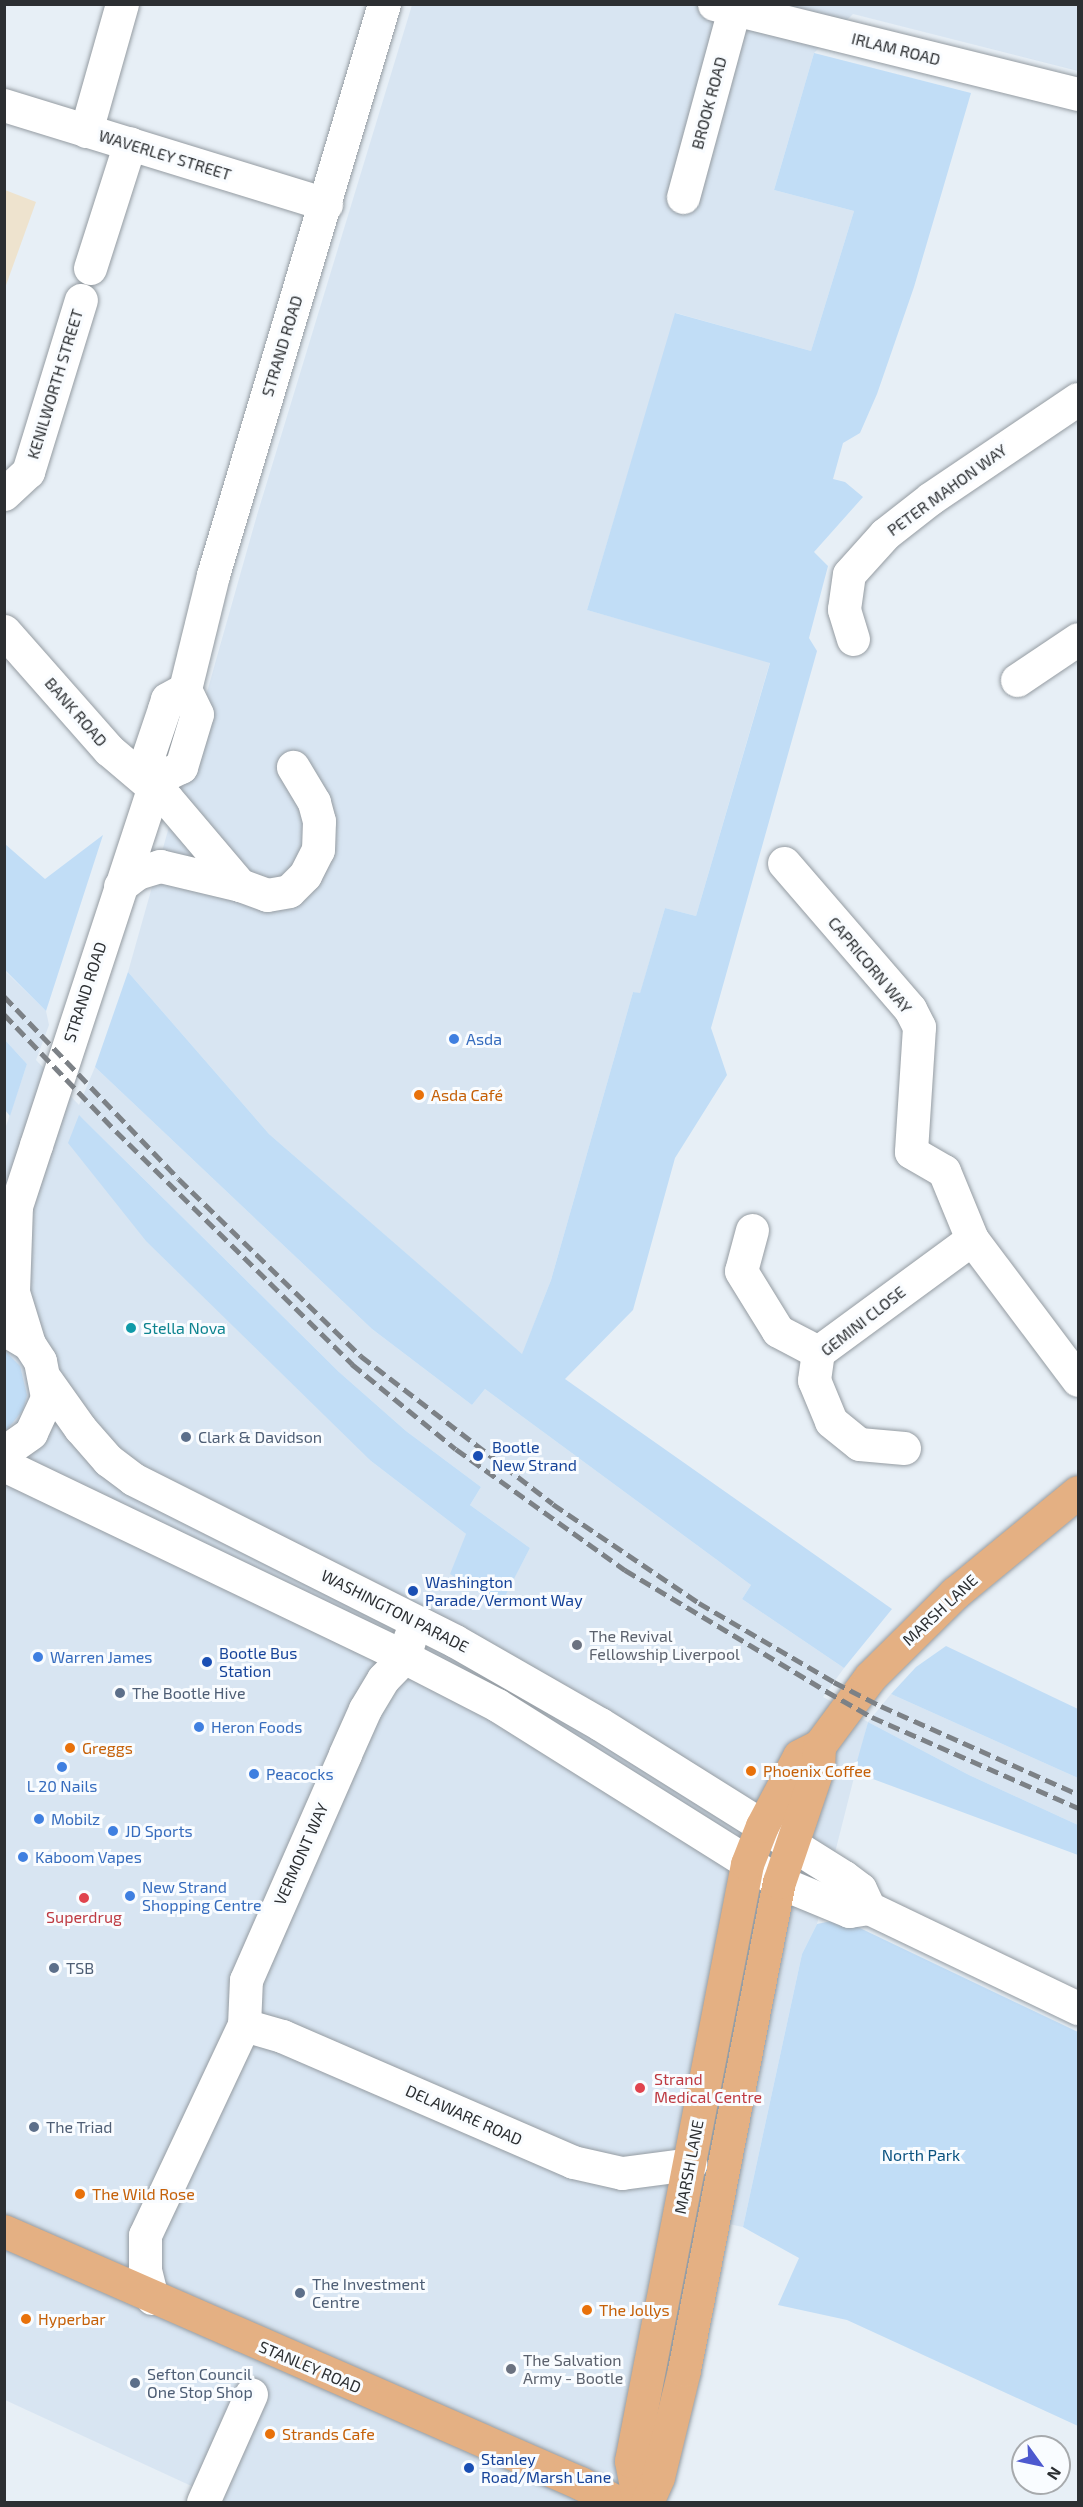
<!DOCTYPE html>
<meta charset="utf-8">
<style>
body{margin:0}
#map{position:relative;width:1083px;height:2507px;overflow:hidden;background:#e7eff6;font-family:"Exo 2",sans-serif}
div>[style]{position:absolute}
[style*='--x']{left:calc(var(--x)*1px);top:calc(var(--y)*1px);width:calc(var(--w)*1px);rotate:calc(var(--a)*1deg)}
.built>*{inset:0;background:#d8e5f2}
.education>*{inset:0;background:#eee3ce}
.green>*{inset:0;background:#c1ddf6}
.roads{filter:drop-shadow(0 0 2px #959ca2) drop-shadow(0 0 2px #959ca2)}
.minor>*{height:33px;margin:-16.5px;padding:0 16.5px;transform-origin:16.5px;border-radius:16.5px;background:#fff}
.major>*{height:33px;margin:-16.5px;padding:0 16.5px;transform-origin:16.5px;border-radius:16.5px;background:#e4b083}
.rail>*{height:4.5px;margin-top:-2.25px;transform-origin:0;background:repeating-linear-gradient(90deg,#7c8186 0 12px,transparent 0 18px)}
.dots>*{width:16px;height:16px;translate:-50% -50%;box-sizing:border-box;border:3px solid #f9fcff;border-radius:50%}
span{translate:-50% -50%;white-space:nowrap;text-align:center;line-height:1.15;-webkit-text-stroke:6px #f9fcff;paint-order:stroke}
.street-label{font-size:16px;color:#2c2f32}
.shop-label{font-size:16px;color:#366cbe}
.left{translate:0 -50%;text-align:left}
.food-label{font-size:16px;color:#c56008}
.culture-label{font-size:16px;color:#0d838f}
.service-label{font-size:16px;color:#4e5e75}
.transit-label{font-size:16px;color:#164399}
.worship-label{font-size:16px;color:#5b616d}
.health-label{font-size:16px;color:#be3a42}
.park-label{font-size:16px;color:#0a5280}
.frame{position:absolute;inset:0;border:6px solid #2c2f32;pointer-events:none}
.north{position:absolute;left:1011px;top:2435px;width:60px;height:60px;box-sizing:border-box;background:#f9fcff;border:2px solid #a7aaad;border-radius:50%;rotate:123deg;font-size:16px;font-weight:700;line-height:24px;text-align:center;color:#2c2f32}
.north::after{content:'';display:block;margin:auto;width:21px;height:27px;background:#4d59cf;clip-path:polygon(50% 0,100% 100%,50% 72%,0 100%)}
</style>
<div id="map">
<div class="built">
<i style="clip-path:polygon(412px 5px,1078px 5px,1078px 71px,853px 14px,814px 53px,774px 190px,854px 211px,811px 351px,676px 313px,587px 610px,770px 662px,696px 916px,665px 908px,640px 994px,633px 992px,551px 1280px,522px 1355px,269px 1134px,128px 972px,257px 515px)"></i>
<i style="clip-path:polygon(evenodd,4px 970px,46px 1011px,49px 1025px,36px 1060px,79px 1105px,95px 1067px,372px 1329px,472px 1405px,485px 1389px,751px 1585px,742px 1599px,844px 1668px,823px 1697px,868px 1722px,891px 1694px,1078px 1778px,1078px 1825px,969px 1775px,868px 1722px,817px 1924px,802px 1954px,743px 2227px,700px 2218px,644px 2502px,226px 2502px,5px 2400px,4px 1132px,27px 1064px,5px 1040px,4px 970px,80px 1116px,339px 1372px,406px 1431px,481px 1487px,470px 1505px,530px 1548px,500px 1605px,466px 1534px,371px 1461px,80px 1116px)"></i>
</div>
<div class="education">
<i style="clip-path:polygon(5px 190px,36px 202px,5px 288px,4px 190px)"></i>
</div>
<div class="green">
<i style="clip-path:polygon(814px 53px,971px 93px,914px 287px,877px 394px,860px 433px,843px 443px,833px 479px,845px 482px,863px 497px,814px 552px,828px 566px,809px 638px,817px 651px,711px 1028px,727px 1075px,675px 1158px,633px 1310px,565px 1379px,892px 1609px,844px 1668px,742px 1599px,751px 1585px,485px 1389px,472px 1405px,372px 1329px,95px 1067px,128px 972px,269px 1134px,522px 1354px,551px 1280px,633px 992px,640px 993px,665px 908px,696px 916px,770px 663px,587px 610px,675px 313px,811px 351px,854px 211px,774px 190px)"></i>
<i style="clip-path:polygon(103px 835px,46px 1011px,5px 970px,5px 844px,45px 879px)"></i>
<i style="clip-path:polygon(5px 1040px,27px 1064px,10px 1116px,5px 1110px)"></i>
<i style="clip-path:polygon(79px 1115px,339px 1372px,406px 1431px,481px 1487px,470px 1505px,530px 1548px,500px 1606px,450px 1574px,466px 1534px,371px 1461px,146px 1241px,68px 1143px)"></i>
<i style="clip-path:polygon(4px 1350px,20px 1366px,27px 1395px,23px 1410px,5px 1432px)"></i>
<i style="clip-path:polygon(946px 1646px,1078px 1709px,1078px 1778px,891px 1694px,916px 1667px)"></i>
<i style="clip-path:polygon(868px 1722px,969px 1775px,1078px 1825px,1078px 1855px,854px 1772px)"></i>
<i style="clip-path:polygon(841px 1919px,1078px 2032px,1078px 2426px,847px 2320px,778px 2305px,799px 2258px,743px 2227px,802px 1954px,817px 1924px)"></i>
</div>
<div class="roads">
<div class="minor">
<i style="--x:714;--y:4;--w:375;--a:13.9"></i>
<i style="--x:4;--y:105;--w:337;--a:17.1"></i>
<i style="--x:86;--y:131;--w:132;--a:-74.2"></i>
<i style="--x:683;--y:197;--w:195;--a:-74.8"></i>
<i style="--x:90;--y:268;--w:131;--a:-72.3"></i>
<i style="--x:4;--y:494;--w:33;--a:-43"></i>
<i style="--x:28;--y:472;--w:180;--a:-72.9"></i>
<i style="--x:4;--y:631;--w:159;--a:48.6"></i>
<i style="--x:109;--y:750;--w:76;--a:40.2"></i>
<i style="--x:167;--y:799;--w:113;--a:49.7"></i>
<i style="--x:240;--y:885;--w:29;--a:20"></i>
<i style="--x:267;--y:895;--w:22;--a:-10"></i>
<i style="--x:289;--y:891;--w:23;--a:-45"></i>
<i style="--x:305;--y:875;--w:28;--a:-63"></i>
<i style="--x:318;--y:850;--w:29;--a:-88"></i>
<i style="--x:319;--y:821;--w:20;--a:-105"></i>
<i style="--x:314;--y:802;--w:41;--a:-121"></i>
<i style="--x:853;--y:639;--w:31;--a:-107"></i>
<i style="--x:844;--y:609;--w:35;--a:-82"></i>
<i style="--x:849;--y:574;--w:54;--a:-48"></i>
<i style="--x:885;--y:534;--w:58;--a:-38"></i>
<i style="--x:931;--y:498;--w:177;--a:-34"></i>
<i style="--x:1017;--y:680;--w:73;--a:-33.9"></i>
<i style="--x:156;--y:779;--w:28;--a:-26"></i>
<i style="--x:181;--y:767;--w:55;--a:-73.2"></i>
<i style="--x:197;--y:714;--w:28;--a:-116"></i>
<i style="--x:185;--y:689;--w:117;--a:-76.2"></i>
<i style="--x:213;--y:575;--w:596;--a:-73.33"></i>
<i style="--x:784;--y:863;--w:193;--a:49.2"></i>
<i style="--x:910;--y:1009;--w:20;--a:63"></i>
<i style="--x:919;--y:1027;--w:125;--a:93.7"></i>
<i style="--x:911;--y:1152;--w:38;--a:30"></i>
<i style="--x:944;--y:1171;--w:74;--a:67.6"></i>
<i style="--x:972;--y:1239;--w:176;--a:53.1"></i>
<i style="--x:120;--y:886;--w:21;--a:-37"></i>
<i style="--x:137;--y:873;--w:24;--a:-17"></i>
<i style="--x:160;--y:866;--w:82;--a:13.4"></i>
<i style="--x:16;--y:1206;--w:86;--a:92"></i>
<i style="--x:13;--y:1292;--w:54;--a:72.9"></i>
<i style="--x:4;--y:1226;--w:23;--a:-59"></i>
<i style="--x:16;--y:1206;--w:64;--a:-71.8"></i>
<i style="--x:36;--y:1145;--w:378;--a:-71.8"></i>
<i style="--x:154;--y:786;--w:7;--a:-74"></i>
<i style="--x:156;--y:779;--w:24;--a:-109"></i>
<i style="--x:148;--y:756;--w:50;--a:-71.2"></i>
<i style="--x:164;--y:709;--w:10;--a:-73"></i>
<i style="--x:167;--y:699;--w:21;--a:-29"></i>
<i style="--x:752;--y:1230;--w:42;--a:105"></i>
<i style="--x:741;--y:1271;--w:70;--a:58.3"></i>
<i style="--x:778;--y:1331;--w:45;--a:27.7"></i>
<i style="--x:4;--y:1329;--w:29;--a:31"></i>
<i style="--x:29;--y:1344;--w:20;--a:57"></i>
<i style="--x:40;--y:1361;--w:38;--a:79"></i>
<i style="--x:47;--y:1398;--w:38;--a:115"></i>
<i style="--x:31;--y:1433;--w:33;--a:145"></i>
<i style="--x:46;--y:1380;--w:59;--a:54.7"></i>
<i style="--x:80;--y:1428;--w:43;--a:48.8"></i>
<i style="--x:108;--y:1460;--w:31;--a:37"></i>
<i style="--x:133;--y:1479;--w:360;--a:26.7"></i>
<i style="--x:455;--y:1641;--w:167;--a:29.8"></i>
<i style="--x:600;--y:1724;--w:288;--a:32.1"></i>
<i style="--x:844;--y:1877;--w:20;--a:37"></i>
<i style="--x:860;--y:1889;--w:21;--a:65"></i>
<i style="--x:904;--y:1448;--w:45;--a:-174.9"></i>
<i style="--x:859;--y:1444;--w:36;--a:-141"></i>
<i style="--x:831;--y:1421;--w:44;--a:-112.5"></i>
<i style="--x:814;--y:1380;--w:28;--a:-82"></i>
<i style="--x:818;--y:1352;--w:191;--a:-36.3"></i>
<i style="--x:4;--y:1465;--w:444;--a:25.6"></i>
<i style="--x:404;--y:1657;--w:105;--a:27.3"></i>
<i style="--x:497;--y:1705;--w:333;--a:32.1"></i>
<i style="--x:779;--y:1882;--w:76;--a:22.5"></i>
<i style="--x:849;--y:1911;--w:20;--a:-9"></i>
<i style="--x:869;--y:1908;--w:232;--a:25.6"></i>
<i style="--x:244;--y:2025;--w:40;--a:16"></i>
<i style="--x:282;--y:2036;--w:317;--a:23.4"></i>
<i style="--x:573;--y:2162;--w:50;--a:12.7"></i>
<i style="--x:622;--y:2173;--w:69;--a:-7.5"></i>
<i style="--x:152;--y:2298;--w:30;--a:-104"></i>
<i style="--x:145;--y:2269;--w:34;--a:-90"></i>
<i style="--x:145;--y:2235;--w:232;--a:-64.8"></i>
<i style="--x:244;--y:2025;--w:45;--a:-87.5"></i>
<i style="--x:246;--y:1980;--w:247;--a:-66.3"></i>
<i style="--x:345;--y:1754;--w:49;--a:-66"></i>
<i style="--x:365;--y:1709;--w:35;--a:-59"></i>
<i style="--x:383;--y:1679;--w:30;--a:-46"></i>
<i style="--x:404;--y:1657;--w:21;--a:-73"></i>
<i style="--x:203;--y:2502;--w:118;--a:-66"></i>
</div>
<div class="major">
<i style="--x:4;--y:2231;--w:629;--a:23.63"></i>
<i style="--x:580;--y:2483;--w:42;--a:27.2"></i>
<i style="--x:639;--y:2502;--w:42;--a:-101"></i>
<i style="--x:631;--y:2461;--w:608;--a:-79"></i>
<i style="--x:747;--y:1864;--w:41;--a:-68.5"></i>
<i style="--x:762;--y:1826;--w:79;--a:-62.1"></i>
<i style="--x:799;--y:1756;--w:22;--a:-27"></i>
<i style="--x:819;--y:1746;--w:86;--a:-53.5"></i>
<i style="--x:870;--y:1677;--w:120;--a:-44.7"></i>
<i style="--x:955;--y:1593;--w:159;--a:-39.4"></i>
<i style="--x:647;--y:2502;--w:27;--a:-66"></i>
<i style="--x:658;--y:2477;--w:110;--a:-76.3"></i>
<i style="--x:684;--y:2370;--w:497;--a:-79"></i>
<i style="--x:779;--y:1882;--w:121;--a:-71.3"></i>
<i style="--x:818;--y:1767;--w:21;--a:-87"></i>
</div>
</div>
<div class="rail">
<i style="--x:4;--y:996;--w:253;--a:46.3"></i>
<i style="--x:179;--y:1179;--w:254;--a:44.2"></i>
<i style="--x:361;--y:1356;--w:242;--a:37.6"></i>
<i style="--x:553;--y:1504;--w:176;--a:34.1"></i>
<i style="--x:699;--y:1603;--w:156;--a:30.3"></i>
<i style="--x:834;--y:1682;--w:53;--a:27.1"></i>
<i style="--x:881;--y:1706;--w:216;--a:24.1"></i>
<i style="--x:4;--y:1014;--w:162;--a:46.3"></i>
<i style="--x:116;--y:1131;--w:332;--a:44.6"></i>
<i style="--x:352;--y:1364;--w:134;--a:39.3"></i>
<i style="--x:456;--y:1449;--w:208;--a:35.6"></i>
<i style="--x:625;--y:1570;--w:235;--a:31"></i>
<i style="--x:826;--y:1691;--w:53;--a:29.5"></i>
<i style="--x:872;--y:1717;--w:225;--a:23.8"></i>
</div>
<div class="dots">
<i style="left:454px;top:1039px;background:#3f7fe0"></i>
<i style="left:419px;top:1095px;background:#e8710a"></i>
<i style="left:131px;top:1328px;background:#0f9aa8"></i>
<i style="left:186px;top:1437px;background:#5c6f8a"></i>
<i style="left:478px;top:1456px;background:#1a4fb4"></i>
<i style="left:413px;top:1591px;background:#1a4fb4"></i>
<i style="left:577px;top:1645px;background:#6b7280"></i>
<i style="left:38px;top:1657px;background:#3f7fe0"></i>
<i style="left:207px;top:1662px;background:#1a4fb4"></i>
<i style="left:120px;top:1693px;background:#5c6f8a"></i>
<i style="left:199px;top:1727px;background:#3f7fe0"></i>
<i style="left:70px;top:1748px;background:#e8710a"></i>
<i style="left:62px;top:1767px;background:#3f7fe0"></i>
<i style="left:751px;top:1771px;background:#e8710a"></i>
<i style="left:254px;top:1774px;background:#3f7fe0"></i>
<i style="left:39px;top:1819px;background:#3f7fe0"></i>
<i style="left:113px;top:1831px;background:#3f7fe0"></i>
<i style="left:23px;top:1857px;background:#3f7fe0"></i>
<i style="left:130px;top:1896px;background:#3f7fe0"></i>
<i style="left:84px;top:1898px;background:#e0444e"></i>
<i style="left:54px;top:1968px;background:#5c6f8a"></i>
<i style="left:640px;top:2088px;background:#e0444e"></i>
<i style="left:34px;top:2127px;background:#5c6f8a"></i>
<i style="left:80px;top:2194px;background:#e8710a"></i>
<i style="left:300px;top:2293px;background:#5c6f8a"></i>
<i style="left:587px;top:2310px;background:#e8710a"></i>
<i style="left:26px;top:2319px;background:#e8710a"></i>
<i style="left:511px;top:2369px;background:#6b7280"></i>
<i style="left:135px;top:2383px;background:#5c6f8a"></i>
<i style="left:270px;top:2434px;background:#e8710a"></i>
<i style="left:469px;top:2468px;background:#1a4fb4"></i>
</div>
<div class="street-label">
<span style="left:896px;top:49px;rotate:14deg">IRLAM ROAD</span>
<span style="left:709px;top:103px;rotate:-75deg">BROOK ROAD</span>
<span style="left:165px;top:155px;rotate:17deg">WAVERLEY STREET</span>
<span style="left:282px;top:346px;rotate:-73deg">STRAND ROAD</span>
<span style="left:55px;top:384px;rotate:-73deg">KENILWORTH STREET</span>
<span style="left:947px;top:490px;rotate:-36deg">PETER MAHON WAY</span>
<span style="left:76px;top:712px;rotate:49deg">BANK ROAD</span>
<span style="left:870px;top:965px;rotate:50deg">CAPRICORN WAY</span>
<span style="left:85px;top:992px;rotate:-72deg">STRAND ROAD</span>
<span style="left:863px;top:1321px;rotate:-38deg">GEMINI CLOSE</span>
<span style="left:940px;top:1610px;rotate:-43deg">MARSH LANE</span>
<span style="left:395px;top:1611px;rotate:27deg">WASHINGTON PARADE</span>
<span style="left:301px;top:1854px;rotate:-66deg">VERMONT WAY</span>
<span style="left:464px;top:2115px;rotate:24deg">DELAWARE ROAD</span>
<span style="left:689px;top:2167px;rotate:-79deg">MARSH LANE</span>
<span style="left:310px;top:2367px;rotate:23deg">STANLEY ROAD</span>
</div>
<div class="shop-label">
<span class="left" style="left:466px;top:1039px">Asda</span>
<span class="left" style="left:50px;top:1657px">Warren James</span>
<span class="left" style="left:211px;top:1727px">Heron Foods</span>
<span class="left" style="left:266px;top:1774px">Peacocks</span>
<span style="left:62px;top:1786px">L 20 Nails</span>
<span class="left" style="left:51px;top:1819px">Mobilz</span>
<span class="left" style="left:125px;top:1831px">JD Sports</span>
<span class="left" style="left:35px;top:1857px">Kaboom Vapes</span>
<span class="left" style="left:142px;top:1896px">New Strand<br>Shopping Centre</span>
</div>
<div class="food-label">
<span class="left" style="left:431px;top:1095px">Asda Café</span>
<span class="left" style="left:82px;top:1748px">Greggs</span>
<span class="left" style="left:763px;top:1771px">Phoenix Coffee</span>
<span class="left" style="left:92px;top:2194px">The Wild Rose</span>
<span class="left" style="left:599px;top:2310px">The Jollys</span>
<span class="left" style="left:38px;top:2319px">Hyperbar</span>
<span class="left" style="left:282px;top:2434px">Strands Cafe</span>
</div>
<div class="culture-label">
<span class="left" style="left:143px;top:1328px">Stella Nova</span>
</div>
<div class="service-label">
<span class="left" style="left:198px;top:1437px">Clark &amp; Davidson</span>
<span class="left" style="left:132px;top:1693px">The Bootle Hive</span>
<span class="left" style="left:66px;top:1968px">TSB</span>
<span class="left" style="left:46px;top:2127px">The Triad</span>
<span class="left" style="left:312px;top:2293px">The Investment<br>Centre</span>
<span class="left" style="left:147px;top:2383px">Sefton Council<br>One Stop Shop</span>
</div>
<div class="transit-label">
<span class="left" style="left:492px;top:1456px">Bootle<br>New Strand</span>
<span class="left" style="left:425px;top:1591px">Washington<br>Parade/Vermont Way</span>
<span class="left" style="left:219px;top:1662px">Bootle Bus<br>Station</span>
<span class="left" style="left:481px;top:2468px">Stanley<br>Road/Marsh Lane</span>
</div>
<div class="worship-label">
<span class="left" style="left:589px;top:1645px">The Revival<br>Fellowship Liverpool</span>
<span class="left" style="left:523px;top:2369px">The Salvation<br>Army - Bootle</span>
</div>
<div class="health-label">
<span style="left:84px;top:1917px">Superdrug</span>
<span class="left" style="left:654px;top:2088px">Strand<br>Medical Centre</span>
</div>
<div class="park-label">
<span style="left:921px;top:2155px">North Park</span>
</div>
<div class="frame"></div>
<div class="north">N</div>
</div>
